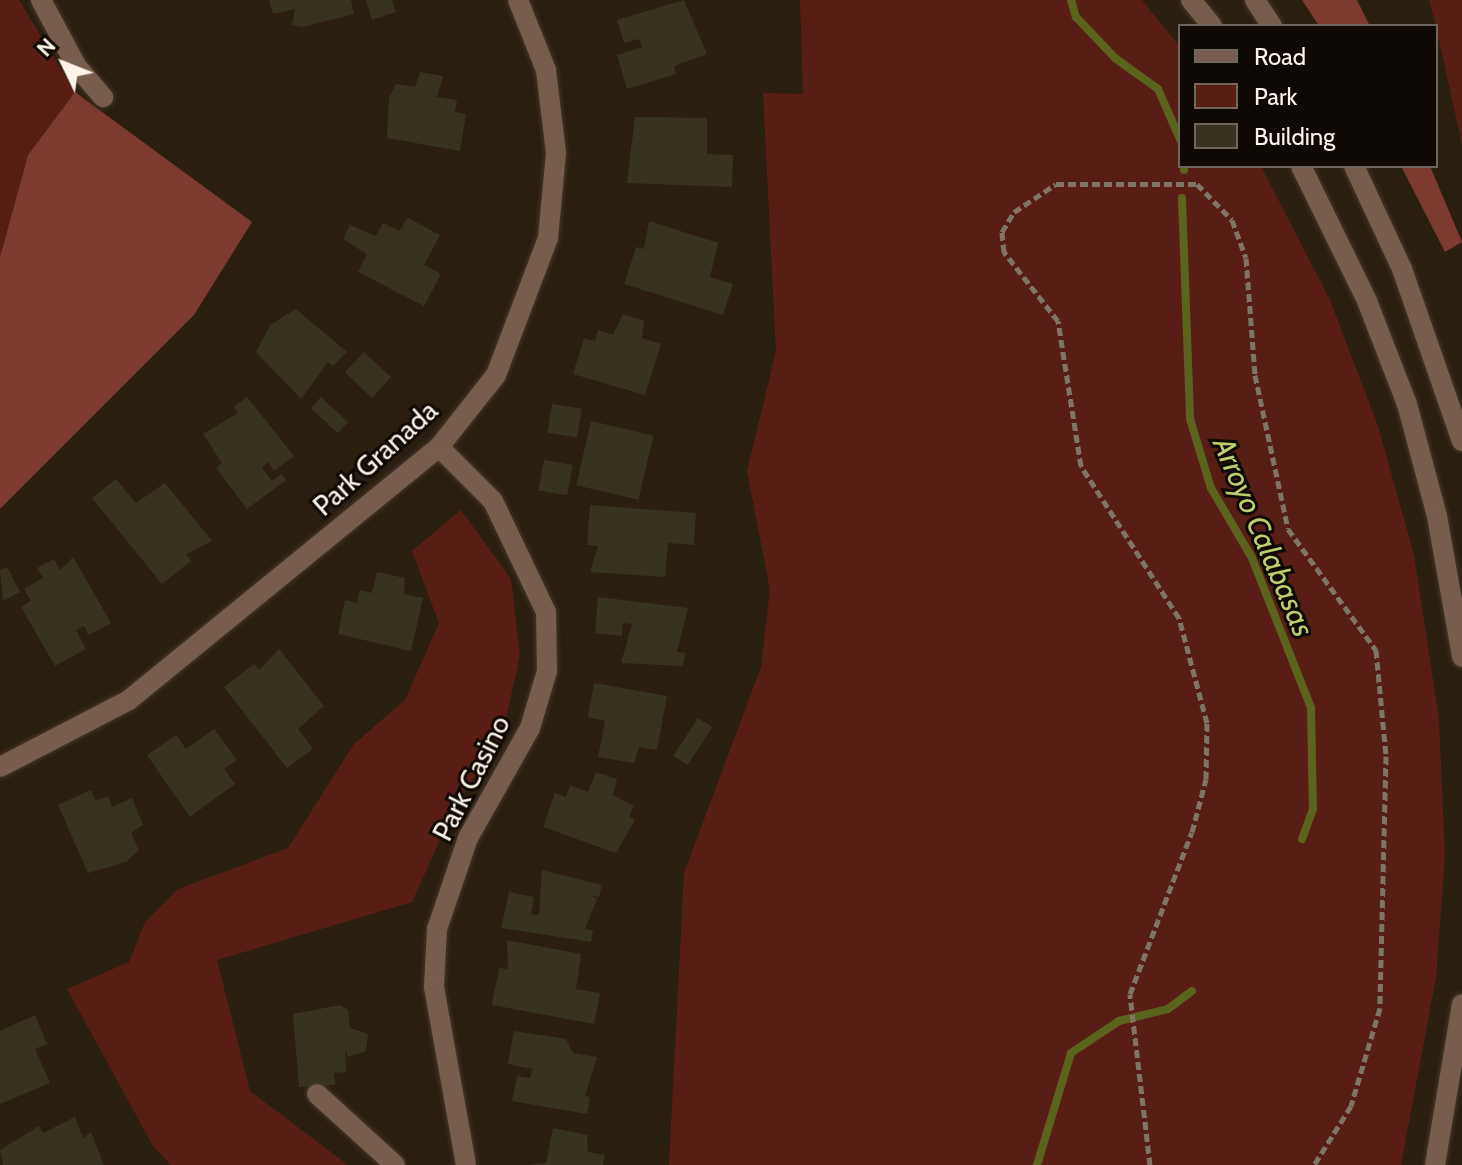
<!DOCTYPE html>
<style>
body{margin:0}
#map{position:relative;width:1462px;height:1165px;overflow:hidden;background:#2a1e10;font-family:Cabin,sans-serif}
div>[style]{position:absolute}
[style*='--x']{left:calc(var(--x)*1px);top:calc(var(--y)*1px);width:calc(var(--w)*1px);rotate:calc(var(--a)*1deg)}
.green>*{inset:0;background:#581e16}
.forest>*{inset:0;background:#7c3a30}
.stream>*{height:8px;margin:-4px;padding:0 4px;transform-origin:4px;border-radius:4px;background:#5b641c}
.building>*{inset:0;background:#383321;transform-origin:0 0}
.path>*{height:5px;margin-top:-2.5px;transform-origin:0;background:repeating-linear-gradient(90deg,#7e7468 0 8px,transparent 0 12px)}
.roads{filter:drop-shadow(0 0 2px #43382a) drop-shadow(0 0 2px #43382a)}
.minor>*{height:20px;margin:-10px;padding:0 10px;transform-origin:10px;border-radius:10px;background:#775d4d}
span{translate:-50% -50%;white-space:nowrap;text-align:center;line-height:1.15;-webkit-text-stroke:6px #0e0904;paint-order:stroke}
.street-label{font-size:28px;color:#fcf4ea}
.water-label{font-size:30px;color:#bfce6c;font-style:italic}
.legend{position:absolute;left:1178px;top:24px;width:260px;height:144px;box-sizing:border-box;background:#0e0904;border:2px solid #6d6760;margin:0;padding:10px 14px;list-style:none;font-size:24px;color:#fcf4ea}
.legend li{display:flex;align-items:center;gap:16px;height:40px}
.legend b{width:40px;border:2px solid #6d6760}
.north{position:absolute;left:24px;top:24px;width:80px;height:80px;-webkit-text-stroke:6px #0e0904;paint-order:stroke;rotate:313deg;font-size:22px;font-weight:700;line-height:32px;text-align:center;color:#fcf4ea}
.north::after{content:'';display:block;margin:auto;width:28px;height:36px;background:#fcf4ea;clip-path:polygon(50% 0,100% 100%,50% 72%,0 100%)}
</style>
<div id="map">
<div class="green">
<i style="clip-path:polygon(0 0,19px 0,75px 92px,28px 155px,0 257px)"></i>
<i style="clip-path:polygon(800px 0,1142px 0,1180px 47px,1180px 166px,1261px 166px,1330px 300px,1378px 426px,1414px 555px,1439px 719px,1445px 856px,1436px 978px,1401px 1165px,669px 1165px,684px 873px,761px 667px,770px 590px,747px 471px,776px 351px,763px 93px,803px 94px)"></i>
<i style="clip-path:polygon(1429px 0,1462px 0,1462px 145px,1436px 26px)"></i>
<i style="clip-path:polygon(461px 510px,511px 579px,520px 656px,502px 735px,454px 809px,412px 902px,217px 960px,250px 1091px,348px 1165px,171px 1165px,153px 1146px,67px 989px,129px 962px,145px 922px,178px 889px,288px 848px,354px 744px,405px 700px,439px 623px,412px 551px)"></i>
</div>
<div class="forest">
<i style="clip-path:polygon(1302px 0,1357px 0,1370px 26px,1319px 26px)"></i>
<i style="clip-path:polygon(75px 92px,252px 222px,194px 315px,0 509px,0 257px,28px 155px)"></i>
<i style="clip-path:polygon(1401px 166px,1430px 166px,1462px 242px,1445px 252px)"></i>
</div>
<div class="stream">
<i style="--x:1071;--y:0;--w:18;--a:74"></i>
<i style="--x:1076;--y:17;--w:57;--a:46.4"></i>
<i style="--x:1115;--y:58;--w:53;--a:35.8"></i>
<i style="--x:1158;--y:89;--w:55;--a:66.3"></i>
<i style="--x:1184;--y:170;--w:4;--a:-90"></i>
<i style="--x:1182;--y:198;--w:221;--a:87.9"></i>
<i style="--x:1190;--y:419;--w:72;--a:73.1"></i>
<i style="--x:1211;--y:488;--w:81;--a:59.6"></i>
<i style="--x:1252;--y:558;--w:161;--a:68.5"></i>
<i style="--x:1311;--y:708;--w:101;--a:88.9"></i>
<i style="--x:1313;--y:809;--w:32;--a:110"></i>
<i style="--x:1037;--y:1165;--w:117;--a:-73.1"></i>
<i style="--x:1071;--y:1053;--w:58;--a:-33.7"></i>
<i style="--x:1119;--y:1021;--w:50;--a:-13.8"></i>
<i style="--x:1168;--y:1009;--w:30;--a:-37"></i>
</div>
<div class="building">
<i style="clip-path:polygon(269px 0,351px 0,354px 14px,302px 27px,292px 25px,295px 9px,273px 14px)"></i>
<i style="clip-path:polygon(366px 0,392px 0,396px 12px,372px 20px)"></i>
<i style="clip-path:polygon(684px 0,707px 54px,674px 66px,676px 74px,627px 89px,617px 55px,642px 47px,639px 39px,624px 43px,617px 20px)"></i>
<i style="clip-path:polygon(420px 72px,443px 76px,437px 97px,457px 100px,455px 112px,466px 114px,460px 151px,387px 138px,389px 98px,396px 84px,415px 87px)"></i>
<i style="clip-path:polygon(635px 117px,707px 118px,707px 154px,733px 155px,732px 187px,627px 183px)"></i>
<i style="clip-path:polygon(408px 218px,440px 235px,424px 265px,441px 274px,424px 306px,358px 272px,367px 254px,343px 239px,350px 225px,376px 236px,383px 223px,399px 231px)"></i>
<i style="clip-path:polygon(649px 221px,718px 243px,710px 277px,733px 284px,723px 315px,624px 284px,636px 247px,644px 249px)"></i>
<i style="clip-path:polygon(296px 309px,347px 352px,333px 366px,328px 362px,301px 399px,256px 352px,270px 325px)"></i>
<i style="clip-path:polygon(623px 314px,644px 321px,642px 338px,661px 344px,645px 395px,573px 374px,584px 338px,595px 341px,598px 330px,613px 335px)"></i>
<i style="left:364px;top:352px;width:37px;height:28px;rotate:43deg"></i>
<i style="clip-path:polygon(247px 397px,294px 456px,274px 471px,268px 462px,262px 468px,272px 481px,281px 474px,286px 480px,247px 509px,216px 468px,222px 463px,203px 434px,238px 413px,234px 407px)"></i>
<i style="left:321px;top:397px;width:37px;height:15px;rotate:43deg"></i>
<i style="left:552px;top:404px;width:30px;height:29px;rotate:9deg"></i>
<i style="left:591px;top:421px;width:64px;height:66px;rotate:13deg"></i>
<i style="left:544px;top:460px;width:29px;height:31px;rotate:10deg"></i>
<i style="clip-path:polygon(116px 479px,136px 503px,165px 483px,212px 541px,186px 554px,191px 561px,162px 584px,92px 498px)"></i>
<i style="clip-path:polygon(590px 505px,696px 513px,694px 545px,668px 543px,665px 577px,590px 572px,598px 546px,587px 545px)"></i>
<i style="clip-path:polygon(73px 557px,111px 623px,89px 635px,84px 626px,76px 630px,86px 649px,55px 666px,21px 607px,31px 601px,24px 589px,43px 578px,37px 568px,54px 559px,60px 570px)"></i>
<i style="clip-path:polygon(7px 567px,20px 592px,3px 601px,0 570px)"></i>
<i style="clip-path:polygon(377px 572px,405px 578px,404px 594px,423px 598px,411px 651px,338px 634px,345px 600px,357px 603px,360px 590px,372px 593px)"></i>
<i style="clip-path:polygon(598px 597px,688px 608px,677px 652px,685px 653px,683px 666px,621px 663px,632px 624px,623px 623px,622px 636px,595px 633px)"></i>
<i style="clip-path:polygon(279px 649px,324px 706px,298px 729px,313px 749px,287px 768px,224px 687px,254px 664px,259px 670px)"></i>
<i style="clip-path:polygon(594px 683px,667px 696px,657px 750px,639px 747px,634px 763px,598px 757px,605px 721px,588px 717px)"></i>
<i style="left:698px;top:718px;width:17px;height:45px;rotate:33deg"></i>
<i style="clip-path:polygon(214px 729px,237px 760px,224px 769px,235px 784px,190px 817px,147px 755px,176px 735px,186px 749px)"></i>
<i style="clip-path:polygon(596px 772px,617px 779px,613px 795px,634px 806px,629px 816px,635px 820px,616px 853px,543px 827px,555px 793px,566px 797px,570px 785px,588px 792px)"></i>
<i style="clip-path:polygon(91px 790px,96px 801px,108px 796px,112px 807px,132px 798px,143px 825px,131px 833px,139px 850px,126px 862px,88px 873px,58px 805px)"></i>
<i style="clip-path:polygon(542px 870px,602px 885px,599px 897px,591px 896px,597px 899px,585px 929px,593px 930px,591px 942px,501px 928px,509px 892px,534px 897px,531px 914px,539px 915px)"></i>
<i style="clip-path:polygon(507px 940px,581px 954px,576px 989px,600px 993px,594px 1024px,492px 1005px,499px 968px,508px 969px)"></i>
<i style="clip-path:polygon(340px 1005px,348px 1010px,350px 1028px,368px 1034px,366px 1051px,348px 1057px,345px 1050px,346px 1072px,334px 1073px,335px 1085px,299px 1087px,293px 1014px)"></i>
<i style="clip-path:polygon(35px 1015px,47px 1044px,35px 1049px,50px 1083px,0 1104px,0 1031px)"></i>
<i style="clip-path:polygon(514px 1031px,566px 1039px,573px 1053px,597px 1057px,585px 1096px,590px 1097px,587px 1114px,512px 1101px,517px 1076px,530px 1078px,532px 1069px,508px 1064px)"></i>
<i style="clip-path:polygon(75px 1117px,83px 1138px,91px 1132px,104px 1165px,3px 1165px,0 1150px,39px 1126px,43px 1133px)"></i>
<i style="clip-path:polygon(553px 1128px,587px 1135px,588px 1152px,605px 1155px,603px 1165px,527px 1165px,546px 1163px)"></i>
</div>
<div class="path">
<i style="--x:1150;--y:1165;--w:172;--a:-96.7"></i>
<i style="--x:1130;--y:994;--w:173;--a:-69.1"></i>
<i style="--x:1192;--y:832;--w:55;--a:-75.2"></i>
<i style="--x:1206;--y:779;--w:56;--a:-89"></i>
<i style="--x:1207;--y:723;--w:109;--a:-104.9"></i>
<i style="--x:1179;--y:618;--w:181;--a:-122.8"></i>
<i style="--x:1081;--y:466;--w:147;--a:-99"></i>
<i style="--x:1058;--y:321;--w:88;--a:-128"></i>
<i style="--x:1004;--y:252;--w:20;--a:-96"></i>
<i style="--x:1002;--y:232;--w:23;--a:-59"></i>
<i style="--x:1014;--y:212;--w:50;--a:-33.7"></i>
<i style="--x:1056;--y:184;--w:141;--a:0"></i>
<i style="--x:1197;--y:184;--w:50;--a:45.8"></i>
<i style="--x:1232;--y:220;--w:40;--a:69.8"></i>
<i style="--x:1246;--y:258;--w:117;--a:85.6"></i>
<i style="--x:1255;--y:375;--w:157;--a:77.9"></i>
<i style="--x:1288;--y:529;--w:150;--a:54"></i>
<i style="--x:1376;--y:650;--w:106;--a:84.6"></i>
<i style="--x:1386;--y:756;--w:252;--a:91.4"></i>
<i style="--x:1380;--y:1008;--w:102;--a:106.5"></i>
<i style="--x:1351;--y:1106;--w:70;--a:122.1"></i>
</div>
<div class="roads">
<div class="minor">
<i style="--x:41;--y:0;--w:76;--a:61.8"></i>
<i style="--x:77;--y:67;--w:40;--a:49"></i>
<i style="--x:1191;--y:0;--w:33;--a:51"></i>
<i style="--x:1255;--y:0;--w:31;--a:57"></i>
<i style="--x:1301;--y:166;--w:150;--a:63.9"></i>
<i style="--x:1367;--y:301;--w:110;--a:68.8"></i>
<i style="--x:1407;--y:404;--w:116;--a:75"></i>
<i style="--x:1437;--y:516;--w:143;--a:79.9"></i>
<i style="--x:1354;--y:166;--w:114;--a:65"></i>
<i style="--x:1402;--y:269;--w:182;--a:70.8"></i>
<i style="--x:439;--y:447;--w:76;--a:45"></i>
<i style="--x:493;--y:501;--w:123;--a:64.5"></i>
<i style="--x:546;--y:612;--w:59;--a:89"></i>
<i style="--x:547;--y:671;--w:59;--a:106.6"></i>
<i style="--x:530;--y:728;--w:126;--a:119.4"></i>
<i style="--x:468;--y:838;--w:96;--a:108.8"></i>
<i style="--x:437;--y:929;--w:58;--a:93"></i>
<i style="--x:434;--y:987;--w:181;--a:79.8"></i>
<i style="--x:0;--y:767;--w:145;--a:-27.4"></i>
<i style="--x:129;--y:700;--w:400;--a:-39.2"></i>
<i style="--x:439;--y:447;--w:92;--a:-51.6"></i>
<i style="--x:496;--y:375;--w:147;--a:-69.2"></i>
<i style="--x:548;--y:238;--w:85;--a:-84.6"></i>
<i style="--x:556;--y:153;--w:84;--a:-96.9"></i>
<i style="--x:546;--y:70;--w:75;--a:-111.8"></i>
<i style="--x:317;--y:1094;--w:105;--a:42.3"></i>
<i style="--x:1435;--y:1165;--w:163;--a:-80.5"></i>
</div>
</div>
<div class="street-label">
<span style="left:375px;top:458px;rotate:-42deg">Park Granada</span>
<span style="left:471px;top:778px;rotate:-63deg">Park Casino</span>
</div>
<div class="water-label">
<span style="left:1263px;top:537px;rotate:67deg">Arroyo Calabasas</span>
</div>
<ul class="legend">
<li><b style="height:10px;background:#775d4d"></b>Road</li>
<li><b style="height:22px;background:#581e16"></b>Park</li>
<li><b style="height:22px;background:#383321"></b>Building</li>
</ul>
<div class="north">N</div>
</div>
